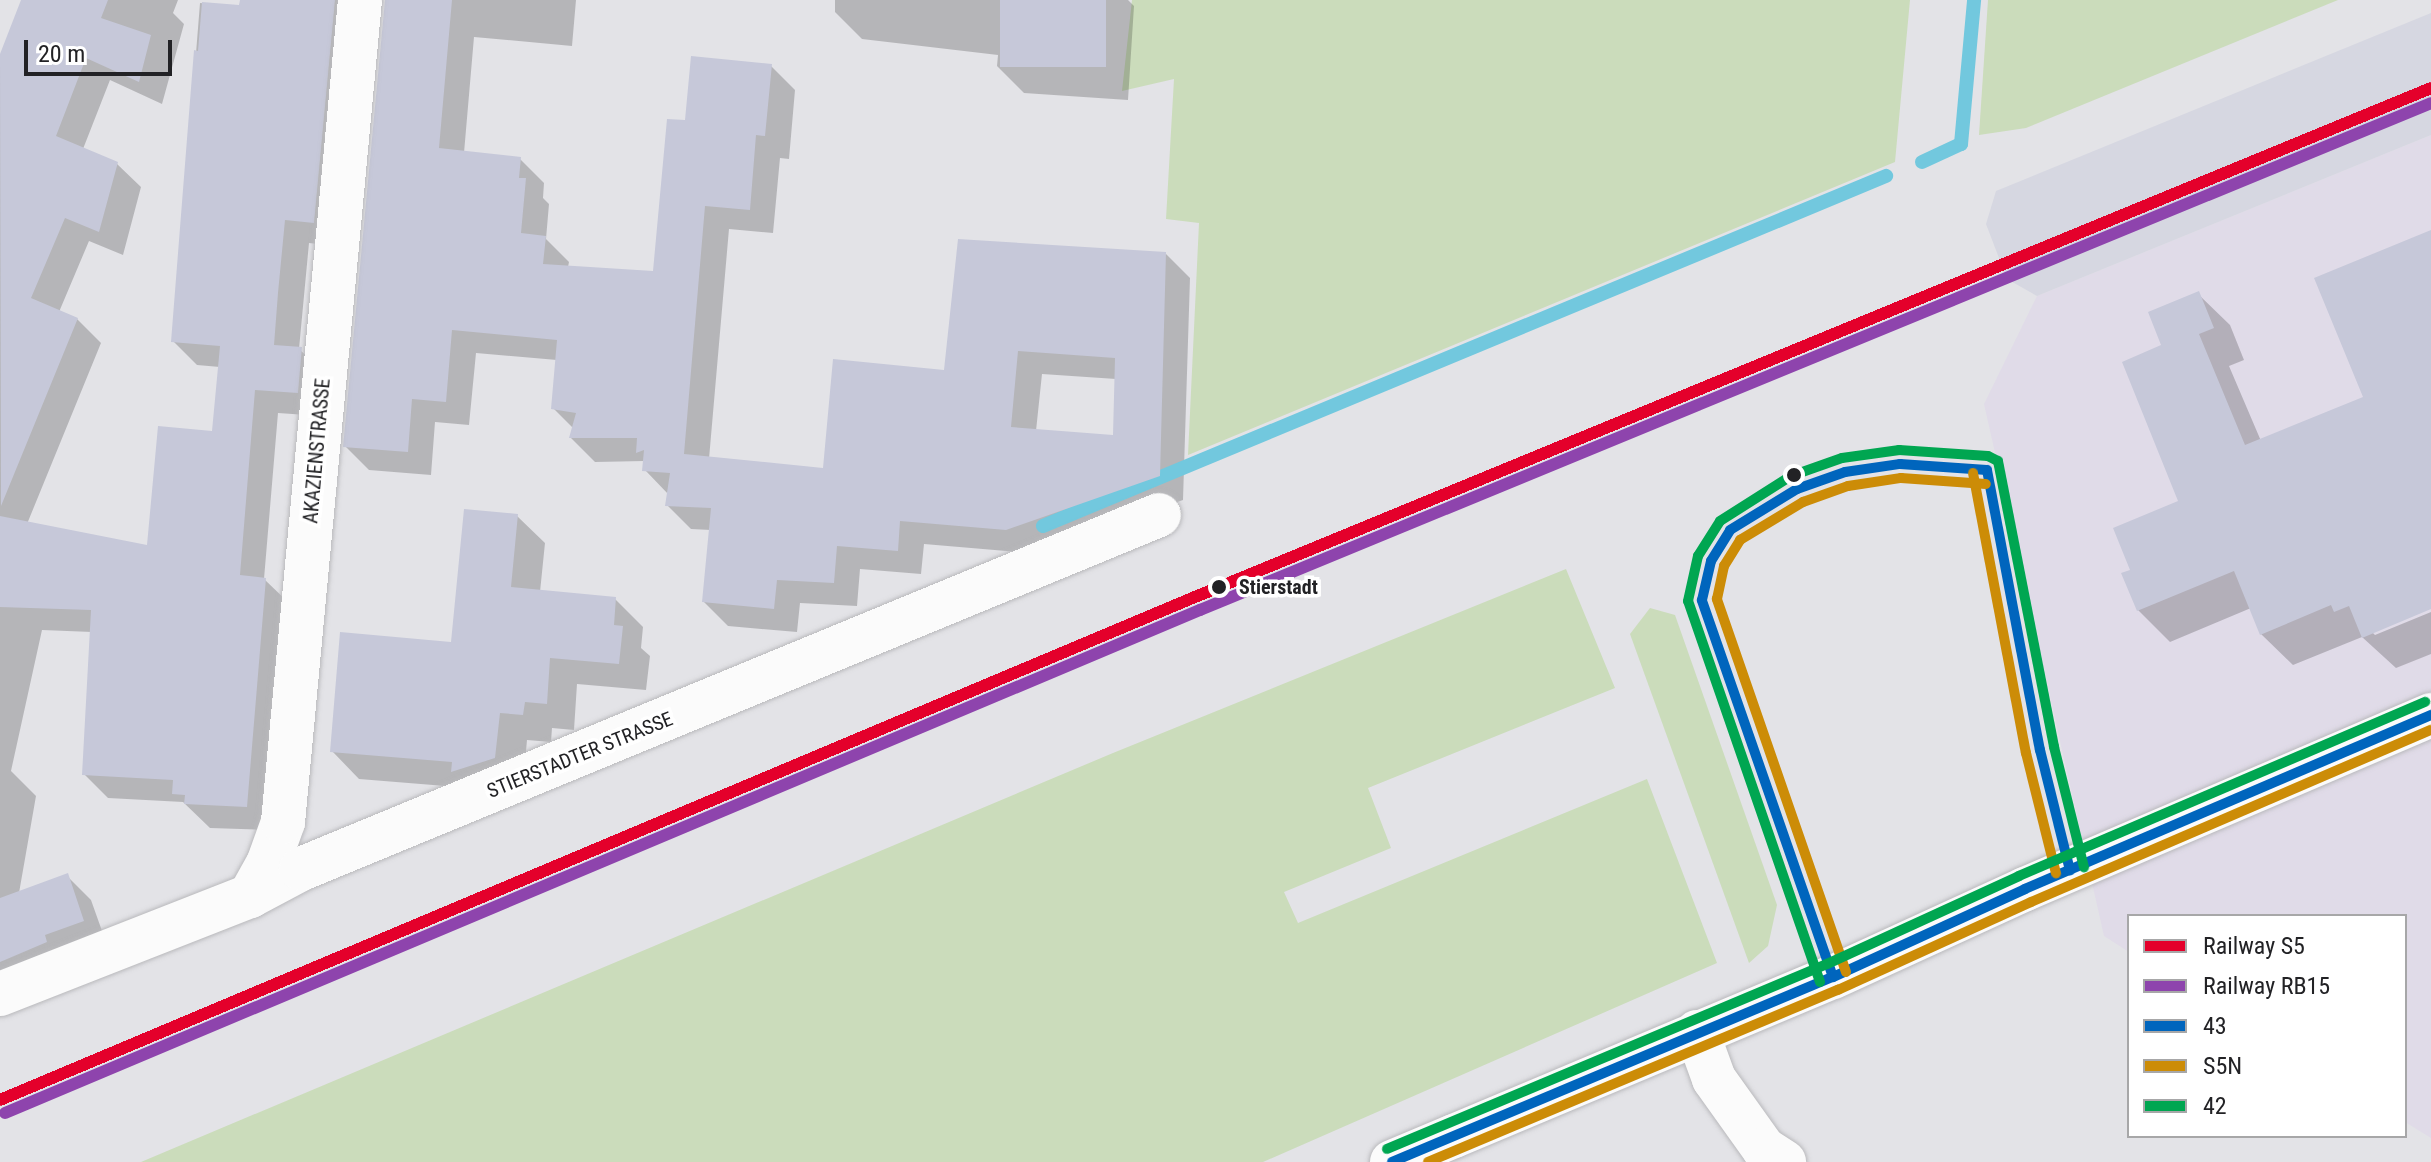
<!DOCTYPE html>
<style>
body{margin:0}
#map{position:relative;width:2431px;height:1162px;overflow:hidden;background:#e3e3e7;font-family:"Roboto Condensed",sans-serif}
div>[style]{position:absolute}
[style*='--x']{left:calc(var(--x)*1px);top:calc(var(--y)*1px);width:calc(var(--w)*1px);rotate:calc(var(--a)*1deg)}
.commercial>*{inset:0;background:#e0dbe8}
.built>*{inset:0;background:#d6d7e1}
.green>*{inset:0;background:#cbdcbb}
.shadow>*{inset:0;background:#0003}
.stream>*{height:14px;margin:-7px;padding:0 7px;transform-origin:7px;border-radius:7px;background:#72c8de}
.building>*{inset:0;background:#c6c8d9;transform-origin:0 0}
.roads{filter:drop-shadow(0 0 2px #b9b9bc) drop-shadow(0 0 2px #b9b9bc)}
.minor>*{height:44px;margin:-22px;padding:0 22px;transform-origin:22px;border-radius:22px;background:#fbfbfb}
.tertiary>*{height:44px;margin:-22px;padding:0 22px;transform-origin:22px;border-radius:22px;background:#fbfbfb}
.bus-1>*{height:10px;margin:-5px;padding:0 5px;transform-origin:5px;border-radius:5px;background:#0065bd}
.bus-2>*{height:10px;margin:-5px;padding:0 5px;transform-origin:5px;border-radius:5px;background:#cc8c07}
.bus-3>*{height:10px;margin:-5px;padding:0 5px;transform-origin:5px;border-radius:5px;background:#00a651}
.rail-1>*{height:12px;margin:-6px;padding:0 6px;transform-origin:6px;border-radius:6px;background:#e4002b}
.rail-2>*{height:12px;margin:-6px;padding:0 6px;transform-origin:6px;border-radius:6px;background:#8e44ad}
.dots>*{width:22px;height:22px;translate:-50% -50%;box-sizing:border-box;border:4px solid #fff;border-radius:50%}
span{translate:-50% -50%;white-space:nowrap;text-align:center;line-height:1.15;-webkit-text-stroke:7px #fff;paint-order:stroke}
.street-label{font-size:20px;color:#222225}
.stop-label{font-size:20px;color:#222225;font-weight:700}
.left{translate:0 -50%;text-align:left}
.legend{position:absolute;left:2127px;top:914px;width:280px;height:224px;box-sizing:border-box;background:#fff;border:2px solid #a7a7a8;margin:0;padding:10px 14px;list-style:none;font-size:24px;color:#222225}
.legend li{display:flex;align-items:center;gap:16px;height:40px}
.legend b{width:40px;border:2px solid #a7a7a8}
.scale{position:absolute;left:24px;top:40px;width:148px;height:36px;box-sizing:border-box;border:4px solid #222225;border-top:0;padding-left:10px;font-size:24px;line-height:28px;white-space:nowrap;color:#222225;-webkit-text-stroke:6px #fff;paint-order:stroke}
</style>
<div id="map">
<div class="commercial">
<i style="clip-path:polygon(2431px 135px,2431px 1138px,2405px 1122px,2405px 916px,2129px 916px,2129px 952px,2104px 936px,1984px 404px,2037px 296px)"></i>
</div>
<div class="built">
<i style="clip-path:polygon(2431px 13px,2431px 135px,2037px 296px,2007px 279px,1986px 224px,1996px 191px)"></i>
</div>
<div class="green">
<i style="clip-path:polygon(1132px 0,1910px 0,1895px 162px,1188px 455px,1199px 223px,1166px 219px,1174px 79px,1122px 91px)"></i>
<i style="clip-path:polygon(1988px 0,2338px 0,2026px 128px,1979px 135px)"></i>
<i style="clip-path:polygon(1566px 569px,1615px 688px,1368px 788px,1391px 848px,1284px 892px,1298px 923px,1647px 779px,1717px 963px,1263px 1162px,141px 1162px,1113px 753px)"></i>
<i style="clip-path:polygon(1650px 608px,1675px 615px,1777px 905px,1768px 946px,1749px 963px,1630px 634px)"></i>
</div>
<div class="shadow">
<i style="clip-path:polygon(23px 0,178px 0,173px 13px,184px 24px,162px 104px,110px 80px,83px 149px,116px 163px,141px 187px,123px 255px,89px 241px,59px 312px,77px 319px,101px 343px,27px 524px,149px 548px,214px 433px,220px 367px,197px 365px,173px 341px,200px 3px,241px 7px,242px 0,359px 0,337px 246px,309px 243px,299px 349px,325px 373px,321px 416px,278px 413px,264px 579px,289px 603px,270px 830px,210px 828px,183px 802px,108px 798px,84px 774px,92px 632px,42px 630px,11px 771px,36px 796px,19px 893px,67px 876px,91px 900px,107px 945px,0 992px,0 58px)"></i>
<i style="clip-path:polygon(evenodd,386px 0,576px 0,572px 46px,474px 37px,464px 153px,520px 159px,544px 183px,543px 198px,549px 204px,546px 239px,569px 262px,568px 267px,655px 273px,686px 122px,771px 66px,795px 90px,789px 159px,780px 158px,773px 233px,729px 229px,709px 459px,824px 470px,946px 372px,1166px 254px,1190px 278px,1183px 500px,1031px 553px,924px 544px,921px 574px,860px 569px,857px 606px,800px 603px,797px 632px,728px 626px,704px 602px,711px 530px,691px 529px,667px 505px,669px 495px,645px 470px,645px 461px,595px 462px,571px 438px,574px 429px,553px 408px,557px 360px,476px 353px,469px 425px,435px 422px,431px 475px,369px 470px,345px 446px,386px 0,1042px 374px,1116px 379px,1115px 437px,1036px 431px,1042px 374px)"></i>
<i style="clip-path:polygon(835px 0,1128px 0,1134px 6px,1128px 100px,1024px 93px,997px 66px,998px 55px,862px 39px,835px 12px)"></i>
<i style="clip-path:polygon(2431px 232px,2431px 607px,2372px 632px,2375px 635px,2431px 612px,2431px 654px,2396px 668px,2362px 637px,2293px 665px,2261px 634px,2251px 608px,2170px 642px,2138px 610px,2133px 571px,2181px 502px,2164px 346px,2198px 294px,2230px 325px,2244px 360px,2229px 366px,2261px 441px,2365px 398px)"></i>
<i style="clip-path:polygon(517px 516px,545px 543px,540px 592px,615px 599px,643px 627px,641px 648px,650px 656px,646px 690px,577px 684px,574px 730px,552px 728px,551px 742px,527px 740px,523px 785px,470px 788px,359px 779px,332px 751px,453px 644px)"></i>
</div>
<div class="stream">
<i style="--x:1922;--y:162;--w:43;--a:-24.8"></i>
<i style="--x:1961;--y:144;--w:145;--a:-84.8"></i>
<i style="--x:1043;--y:526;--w:913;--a:-22.55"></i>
</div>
<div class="building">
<i style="clip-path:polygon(21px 0,108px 0,101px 18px,151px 35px,139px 82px,86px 58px,56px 136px,118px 162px,99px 232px,65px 218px,31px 298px,78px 318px,1px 506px,0 54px)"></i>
<i style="clip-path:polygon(240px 0,335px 0,314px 223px,285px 220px,278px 293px,274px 345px,302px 347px,298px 393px,255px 390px,240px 575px,266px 578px,247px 807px,184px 804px,185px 795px,172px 794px,173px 780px,82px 775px,91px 610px,0 607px,0 516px,147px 545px,158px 426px,212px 431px,220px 346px,171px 342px,194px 50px,198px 51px,202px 2px,239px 5px)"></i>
<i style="clip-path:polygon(evenodd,385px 0,452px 0,439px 148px,521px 157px,519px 178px,526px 178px,521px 233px,546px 236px,543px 264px,653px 271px,667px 119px,685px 120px,691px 56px,772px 64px,765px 136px,756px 135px,750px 210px,705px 206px,684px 454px,823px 468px,833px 359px,944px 370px,958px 239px,1166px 252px,1160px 476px,1006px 530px,900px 521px,898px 551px,837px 546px,834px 583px,777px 580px,774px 609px,702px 602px,711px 508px,665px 506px,670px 473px,642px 471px,644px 450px,636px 453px,637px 438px,569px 438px,576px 413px,551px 409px,557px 340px,452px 330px,446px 402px,412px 399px,408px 452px,343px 447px,385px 0,1018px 351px,1115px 358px,1113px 435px,1011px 427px,1018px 351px)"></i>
<i style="left:1000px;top:0;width:106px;height:67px"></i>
<i style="clip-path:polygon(2431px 230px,2431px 609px,2362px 638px,2349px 606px,2334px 612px,2331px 605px,2260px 635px,2234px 571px,2137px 611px,2121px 573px,2130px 570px,2113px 528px,2178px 501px,2122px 362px,2161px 345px,2148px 312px,2199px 291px,2214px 328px,2199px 334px,2245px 445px,2363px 397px,2314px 278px)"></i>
<i style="clip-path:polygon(464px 509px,518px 514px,511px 587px,616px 597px,614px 625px,623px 626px,619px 664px,550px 658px,547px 704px,525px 702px,523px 715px,500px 713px,495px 758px,451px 772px,452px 762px,330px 752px,340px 632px,451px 642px)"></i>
<i style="clip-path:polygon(68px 873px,84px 921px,45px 935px,47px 942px,0 962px,0 898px)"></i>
</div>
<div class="roads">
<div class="minor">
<i style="--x:250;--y:896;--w:37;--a:-61"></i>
<i style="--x:268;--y:864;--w:45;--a:-70.3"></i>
<i style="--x:283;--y:822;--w:826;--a:-84.65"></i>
<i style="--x:0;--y:994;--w:269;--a:-21.4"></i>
<i style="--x:250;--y:896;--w:58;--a:-27.9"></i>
<i style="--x:301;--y:869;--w:928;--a:-22.42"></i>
<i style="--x:1697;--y:1032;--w:50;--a:70.1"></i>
<i style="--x:1714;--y:1079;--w:86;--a:54.5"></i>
<i style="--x:1764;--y:1149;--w:24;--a:33"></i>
<i style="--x:1454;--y:1136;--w:411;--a:-22.8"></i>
<i style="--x:1833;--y:977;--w:211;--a:-24.6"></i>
<i style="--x:2025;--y:889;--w:442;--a:-23.2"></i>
</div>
<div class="tertiary">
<i style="--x:1392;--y:1162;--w:67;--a:-22.8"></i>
</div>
</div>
<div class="bus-1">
<i style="--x:1987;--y:470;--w:285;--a:79.3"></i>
<i style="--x:2040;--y:750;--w:124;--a:76"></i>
<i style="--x:1833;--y:977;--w:399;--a:-109.2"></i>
<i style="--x:1702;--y:600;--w:40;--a:-77"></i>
<i style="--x:1711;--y:561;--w:36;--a:-58"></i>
<i style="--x:1730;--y:530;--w:79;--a:-31.5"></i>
<i style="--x:1797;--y:489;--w:51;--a:-19.5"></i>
<i style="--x:1845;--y:472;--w:56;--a:-8.3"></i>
<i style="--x:1900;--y:464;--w:87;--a:3.9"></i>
<i style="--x:1392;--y:1162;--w:478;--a:-22.8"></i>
<i style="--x:1833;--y:977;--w:211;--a:-24.6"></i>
<i style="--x:2025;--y:889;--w:442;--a:-23.2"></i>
</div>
<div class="bus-2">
<i style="--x:1973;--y:473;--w:285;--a:79.3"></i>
<i style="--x:2026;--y:753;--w:124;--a:76"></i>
<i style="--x:1846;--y:972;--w:395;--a:-109.1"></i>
<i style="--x:1717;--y:599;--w:34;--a:-78"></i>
<i style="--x:1724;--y:566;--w:31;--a:-58"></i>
<i style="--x:1740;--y:540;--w:74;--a:-31.1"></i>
<i style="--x:1803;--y:502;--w:48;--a:-19.6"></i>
<i style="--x:1848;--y:486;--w:54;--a:-8.6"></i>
<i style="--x:1901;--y:478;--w:85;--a:4"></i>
<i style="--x:1428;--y:1162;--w:445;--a:-22.8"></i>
<i style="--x:1838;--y:990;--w:212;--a:-24.5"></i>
<i style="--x:2031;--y:902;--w:435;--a:-23.3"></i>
</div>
<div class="bus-3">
<i style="--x:1820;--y:982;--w:403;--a:-109.1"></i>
<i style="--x:1688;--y:601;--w:46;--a:-77.5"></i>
<i style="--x:1698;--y:556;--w:41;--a:-57.8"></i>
<i style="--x:1720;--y:521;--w:84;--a:-32.4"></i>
<i style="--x:1791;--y:476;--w:54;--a:-19.4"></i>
<i style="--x:1842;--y:458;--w:58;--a:-8"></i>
<i style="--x:1899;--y:450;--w:89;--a:3.9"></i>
<i style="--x:1988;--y:456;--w:11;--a:27"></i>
<i style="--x:1998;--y:461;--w:291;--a:78.9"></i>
<i style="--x:2054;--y:747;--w:124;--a:76"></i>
<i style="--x:1387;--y:1149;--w:477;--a:-22.8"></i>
<i style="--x:1827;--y:964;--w:211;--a:-24.6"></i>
<i style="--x:2019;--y:876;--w:442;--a:-23.2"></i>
</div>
<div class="rail-1">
<i style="--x:0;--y:1100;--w:1297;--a:-22.83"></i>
<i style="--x:1195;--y:597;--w:1337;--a:-22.38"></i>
</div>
<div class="rail-2">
<i style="--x:5;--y:1113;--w:1297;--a:-22.83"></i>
<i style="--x:1200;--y:610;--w:1331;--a:-22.38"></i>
</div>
<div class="dots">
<i style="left:1794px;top:475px;background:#222225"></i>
<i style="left:1219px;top:587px;background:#222225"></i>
</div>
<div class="street-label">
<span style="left:317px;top:451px;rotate:-85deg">AKAZIENSTRASSE</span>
<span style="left:580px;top:755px;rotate:-22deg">STIERSTADTER STRASSE</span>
</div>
<div class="stop-label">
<span class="left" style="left:1239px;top:587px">Stierstadt</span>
</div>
<ul class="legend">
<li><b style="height:10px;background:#e4002b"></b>Railway S5</li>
<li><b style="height:10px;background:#8e44ad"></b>Railway RB15</li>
<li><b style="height:10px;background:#0065bd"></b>43</li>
<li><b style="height:10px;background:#cc8c07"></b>S5N</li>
<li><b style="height:10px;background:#00a651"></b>42</li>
</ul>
<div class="scale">20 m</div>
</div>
